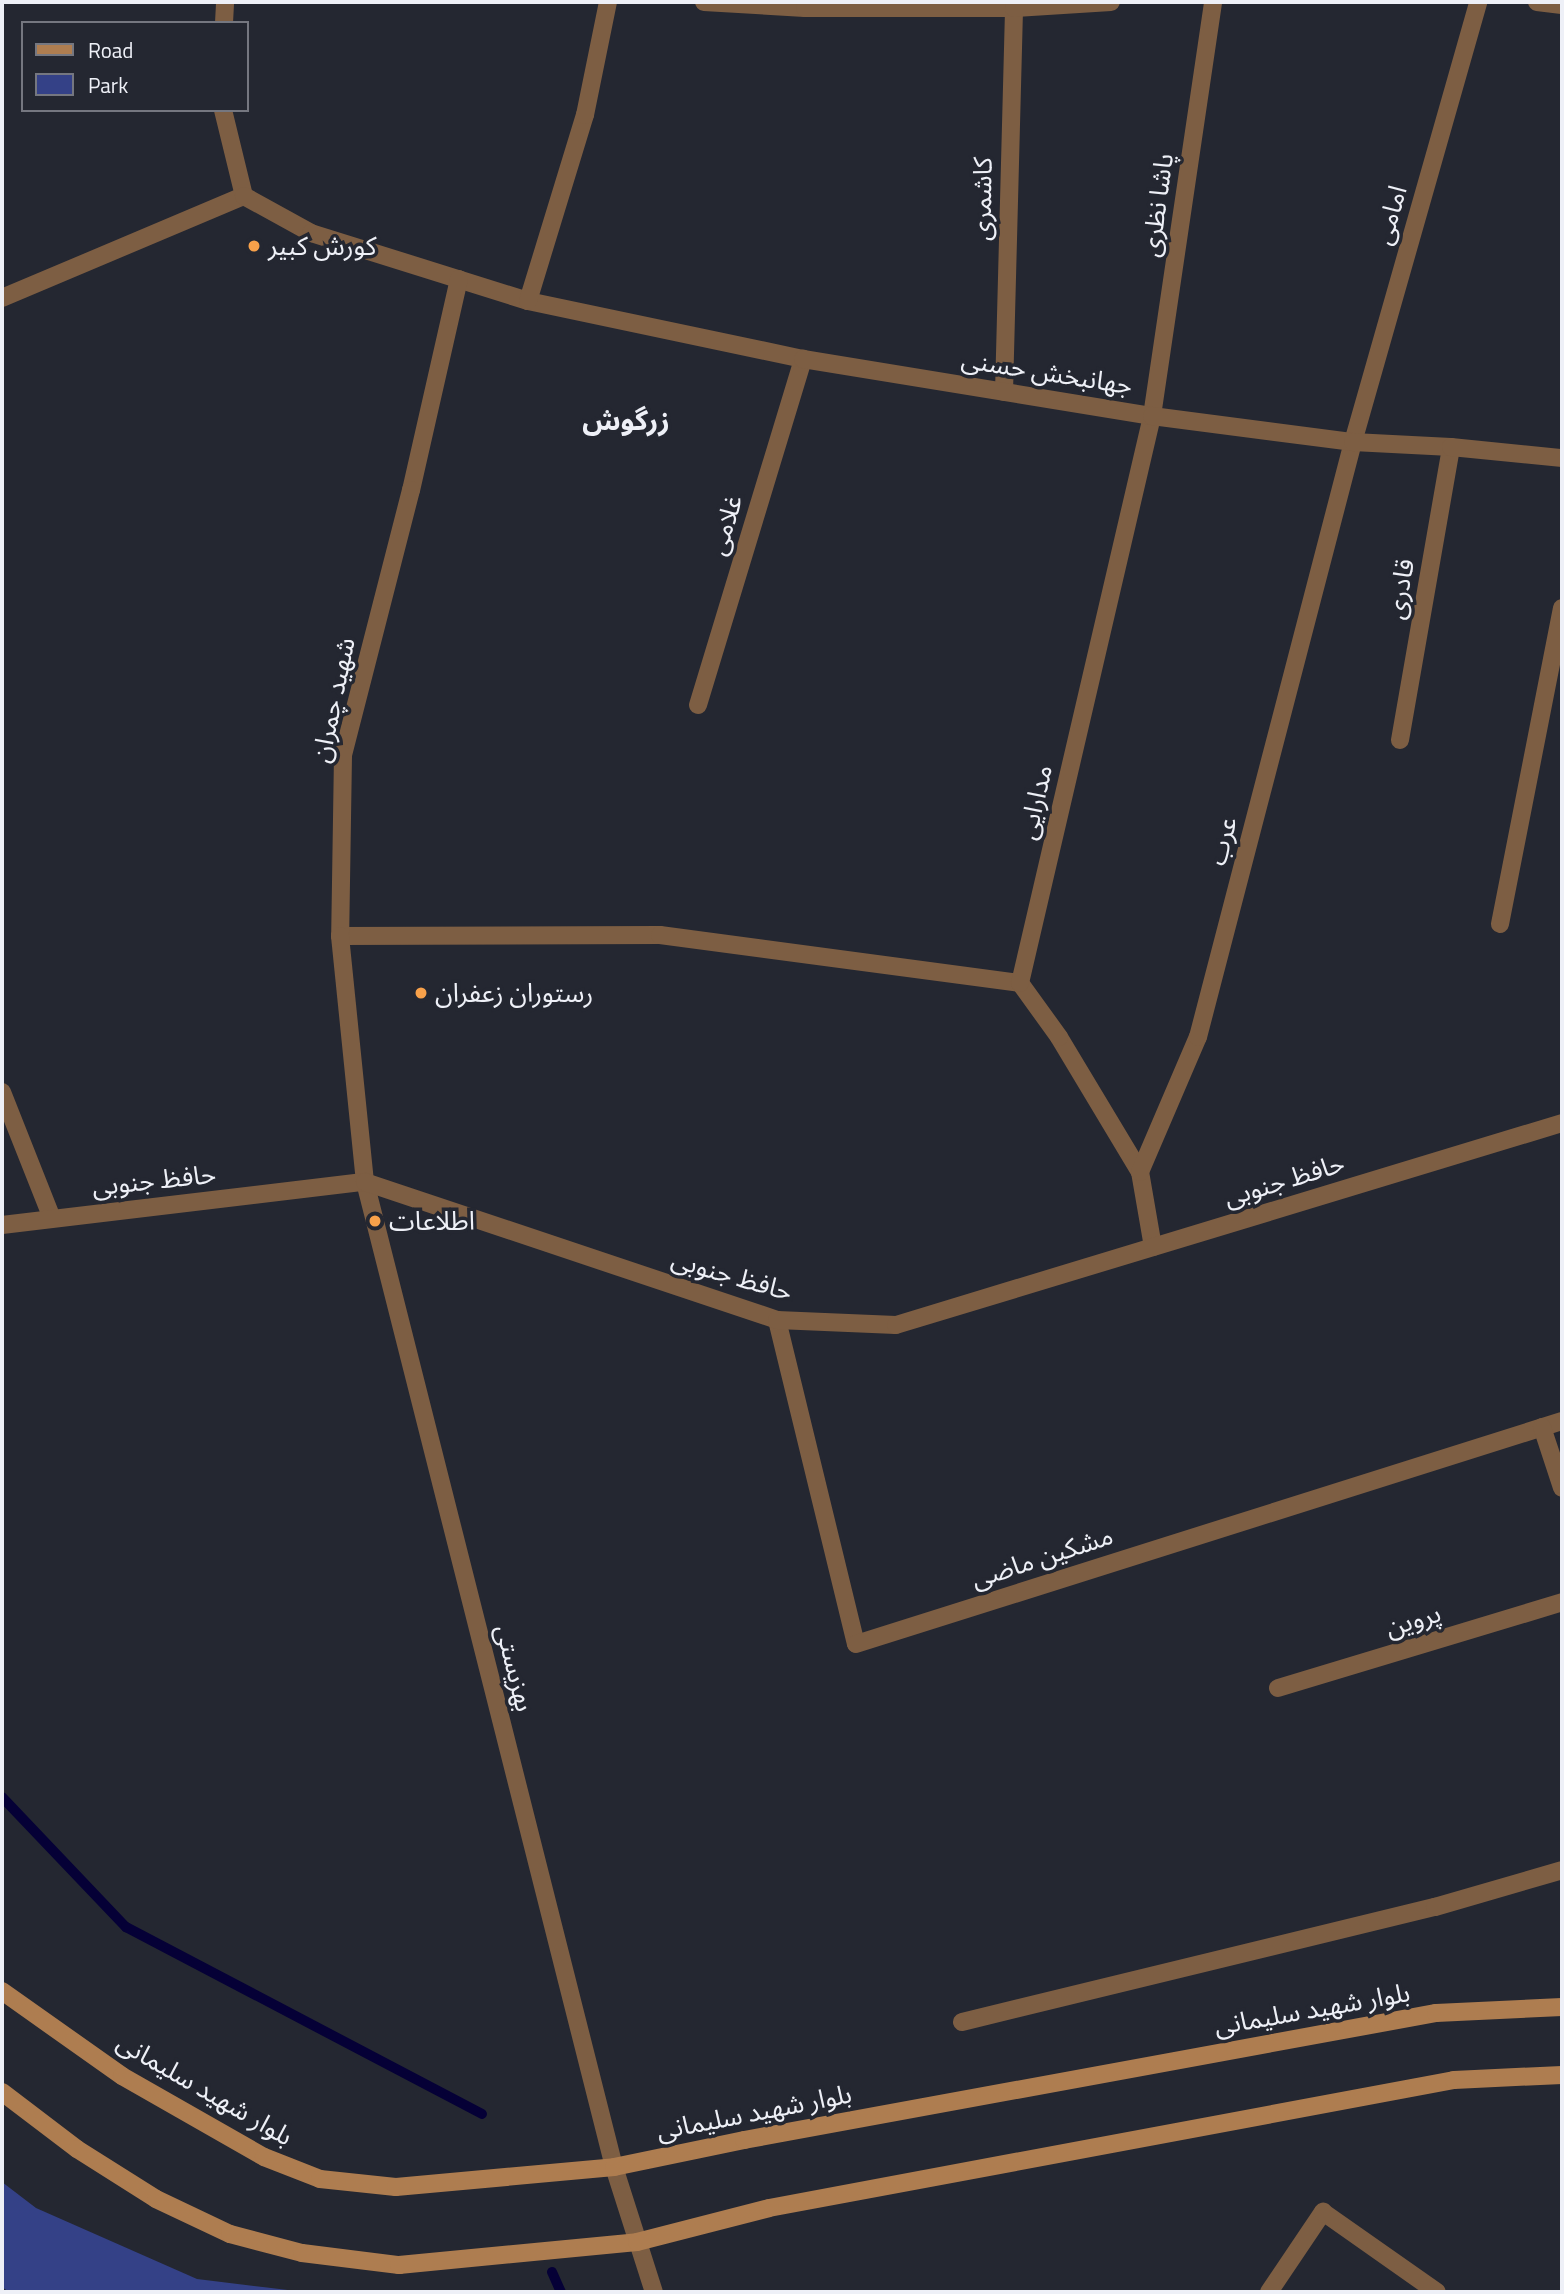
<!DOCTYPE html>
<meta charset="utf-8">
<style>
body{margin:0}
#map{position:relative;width:1564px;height:2294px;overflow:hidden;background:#242731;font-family:"Titillium Web","Noto Sans Arabic",sans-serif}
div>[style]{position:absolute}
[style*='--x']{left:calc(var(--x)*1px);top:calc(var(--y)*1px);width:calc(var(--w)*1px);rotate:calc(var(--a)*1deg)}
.green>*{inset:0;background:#344187}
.stream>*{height:10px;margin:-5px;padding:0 5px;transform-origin:5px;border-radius:5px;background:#050036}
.minor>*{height:18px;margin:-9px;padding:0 9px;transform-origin:9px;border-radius:9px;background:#7d5e43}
.tertiary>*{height:18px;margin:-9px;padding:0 9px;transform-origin:9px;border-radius:9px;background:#7d5e43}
.secondary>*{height:18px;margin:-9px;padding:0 9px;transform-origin:9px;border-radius:9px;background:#ae7d50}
.dots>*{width:19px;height:19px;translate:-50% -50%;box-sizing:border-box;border:4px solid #242731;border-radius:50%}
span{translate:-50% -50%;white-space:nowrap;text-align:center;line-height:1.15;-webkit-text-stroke:7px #242731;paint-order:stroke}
.street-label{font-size:26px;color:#eef0f7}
.poi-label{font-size:26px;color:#eef0f7}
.left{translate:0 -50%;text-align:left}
.neighbourhood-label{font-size:28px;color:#eef0f7;font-weight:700}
.frame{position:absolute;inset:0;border:4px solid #eef0f7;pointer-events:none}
.legend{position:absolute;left:21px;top:21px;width:228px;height:91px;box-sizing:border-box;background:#242731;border:2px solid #757780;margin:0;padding:9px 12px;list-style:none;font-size:21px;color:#eef0f7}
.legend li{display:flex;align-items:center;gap:14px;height:35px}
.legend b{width:35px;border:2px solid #757780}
</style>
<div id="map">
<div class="green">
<i style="clip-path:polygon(2px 2182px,36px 2208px,197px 2279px,304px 2292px,9px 2292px,2px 2287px)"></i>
</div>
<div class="stream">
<i style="--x:2;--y:1797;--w:180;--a:46.4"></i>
<i style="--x:126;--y:1927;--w:402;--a:27.7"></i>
<i style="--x:552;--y:2272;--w:22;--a:66"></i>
</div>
<div class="minor">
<i style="--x:2;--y:298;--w:263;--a:-22.9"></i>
<i style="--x:1004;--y:392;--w:384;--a:-88.5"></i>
<i style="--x:698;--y:705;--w:362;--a:-73.1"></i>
<i style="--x:1400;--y:740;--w:297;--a:-80.1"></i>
<i style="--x:1500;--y:924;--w:322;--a:-78.9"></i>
<i style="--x:340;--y:936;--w:320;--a:-0.2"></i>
<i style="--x:660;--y:935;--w:363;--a:7.6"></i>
<i style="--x:2;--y:1092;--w:136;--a:68.4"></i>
<i style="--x:1140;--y:1172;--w:157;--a:-121"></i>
<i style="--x:1059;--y:1037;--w:67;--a:-125.8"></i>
<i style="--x:1020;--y:983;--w:582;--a:-76.89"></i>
<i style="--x:1152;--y:416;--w:418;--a:-81.6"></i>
<i style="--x:1153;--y:1247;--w:76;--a:-99.8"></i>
<i style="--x:1140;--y:1172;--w:147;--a:-66.8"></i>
<i style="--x:1198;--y:1037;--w:615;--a:-75.4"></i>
<i style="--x:1353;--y:442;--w:457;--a:-74.1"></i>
<i style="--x:777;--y:1320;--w:333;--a:76.3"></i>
<i style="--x:856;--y:1644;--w:740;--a:-17.53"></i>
<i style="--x:1542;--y:1427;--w:64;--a:71.8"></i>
<i style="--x:1278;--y:1688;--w:297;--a:-16.8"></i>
<i style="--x:962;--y:2022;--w:487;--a:-13.7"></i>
<i style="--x:1435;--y:1907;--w:132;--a:-16.2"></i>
<i style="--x:1269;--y:2292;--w:97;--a:-56"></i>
<i style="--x:1323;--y:2212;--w:139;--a:35.1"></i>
</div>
<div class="tertiary">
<i style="--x:704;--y:2;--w:101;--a:3.4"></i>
<i style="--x:805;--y:8;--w:209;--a:0"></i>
<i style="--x:1014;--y:8;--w:97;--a:-3.5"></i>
<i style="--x:1537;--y:2;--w:25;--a:7"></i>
<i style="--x:224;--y:23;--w:21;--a:-87"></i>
<i style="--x:223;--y:110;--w:89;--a:76.3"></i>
<i style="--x:244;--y:196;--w:77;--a:28.9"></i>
<i style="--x:311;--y:233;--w:227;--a:17.4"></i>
<i style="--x:528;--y:301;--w:281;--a:11.9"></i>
<i style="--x:803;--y:359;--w:354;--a:9.3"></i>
<i style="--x:1152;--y:416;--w:203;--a:7.4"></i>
<i style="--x:1353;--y:442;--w:98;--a:2.9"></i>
<i style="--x:1451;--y:447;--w:112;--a:5.7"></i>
<i style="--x:459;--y:279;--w:216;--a:102.8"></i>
<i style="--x:411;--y:490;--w:274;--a:104.4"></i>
<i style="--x:343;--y:755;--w:181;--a:90.9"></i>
<i style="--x:340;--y:936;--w:247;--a:84.2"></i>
<i style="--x:365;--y:1182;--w:1016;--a:75.81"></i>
<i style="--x:614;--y:2167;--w:131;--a:72.3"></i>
<i style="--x:528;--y:301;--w:195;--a:-73"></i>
<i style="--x:585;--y:115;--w:115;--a:-78.5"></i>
<i style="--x:2;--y:1225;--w:366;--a:-6.8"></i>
<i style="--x:365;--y:1182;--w:434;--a:18.5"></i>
<i style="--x:777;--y:1320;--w:119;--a:2.4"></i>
<i style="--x:896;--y:1325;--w:696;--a:-16.87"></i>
</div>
<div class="secondary">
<i style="--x:2;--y:1991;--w:147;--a:35.3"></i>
<i style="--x:122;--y:2076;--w:163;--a:29.7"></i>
<i style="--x:264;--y:2157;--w:60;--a:21.4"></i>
<i style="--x:320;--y:2179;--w:76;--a:6"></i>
<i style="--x:396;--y:2187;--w:219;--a:-5.2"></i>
<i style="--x:614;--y:2167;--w:133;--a:-11.7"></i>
<i style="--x:744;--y:2140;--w:704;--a:-10.4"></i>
<i style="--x:1436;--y:2013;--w:126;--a:-2.7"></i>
<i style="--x:2;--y:2092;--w:94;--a:37.2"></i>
<i style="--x:77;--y:2149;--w:93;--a:32.3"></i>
<i style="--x:156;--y:2199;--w:82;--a:25.3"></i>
<i style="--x:230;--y:2234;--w:74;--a:14.8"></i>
<i style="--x:302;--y:2253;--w:98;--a:7.1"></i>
<i style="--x:399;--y:2265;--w:239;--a:-5.5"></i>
<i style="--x:637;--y:2242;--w:136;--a:-14.4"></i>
<i style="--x:769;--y:2208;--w:697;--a:-10.58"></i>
<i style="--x:1454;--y:2080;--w:108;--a:-2.7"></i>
</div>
<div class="dots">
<i style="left:254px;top:246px;background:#f8a14a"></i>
<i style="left:421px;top:993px;background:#f8a14a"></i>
<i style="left:375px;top:1221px;background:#f8a14a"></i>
</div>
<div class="street-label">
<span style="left:982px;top:199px;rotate:-89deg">کاشمری</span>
<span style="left:1157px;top:205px;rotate:-82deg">پاشا نظری</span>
<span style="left:1390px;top:215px;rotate:-74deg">امامی</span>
<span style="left:1047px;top:372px;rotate:9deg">جهانبخش حسنی</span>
<span style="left:725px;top:525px;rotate:-73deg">غلامی</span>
<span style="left:1400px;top:589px;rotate:-80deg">قادری</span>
<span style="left:333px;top:700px;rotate:-78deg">شهید چمران</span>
<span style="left:1035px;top:802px;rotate:-77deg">مدارایی</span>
<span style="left:1222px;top:841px;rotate:-75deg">عرب</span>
<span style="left:154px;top:1180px;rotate:-6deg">حافظ جنوبی</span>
<span style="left:1284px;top:1180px;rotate:-17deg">حافظ جنوبی</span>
<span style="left:732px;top:1275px;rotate:16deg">حافظ جنوبی</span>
<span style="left:1042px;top:1557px;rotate:-18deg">مشکین ماضی</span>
<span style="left:1413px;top:1620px;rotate:-17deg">پروین</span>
<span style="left:515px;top:1668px;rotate:76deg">بهزیستی</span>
<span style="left:1312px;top:2009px;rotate:-10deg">بلوار شهید سلیمانی</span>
<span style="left:205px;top:2089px;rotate:30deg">بلوار شهید سلیمانی</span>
<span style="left:754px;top:2112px;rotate:-11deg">بلوار شهید سلیمانی</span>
</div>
<div class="poi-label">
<span class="left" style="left:268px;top:246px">کورش کبیر</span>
<span class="left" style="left:435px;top:993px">رستوران زعفران</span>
<span class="left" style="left:389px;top:1221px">اطلاعات</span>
</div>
<div class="neighbourhood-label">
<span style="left:626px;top:420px">زرگوش</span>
</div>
<div class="frame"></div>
<ul class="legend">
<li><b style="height:9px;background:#ae7d50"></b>Road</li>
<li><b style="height:19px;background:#344187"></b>Park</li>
</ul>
</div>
